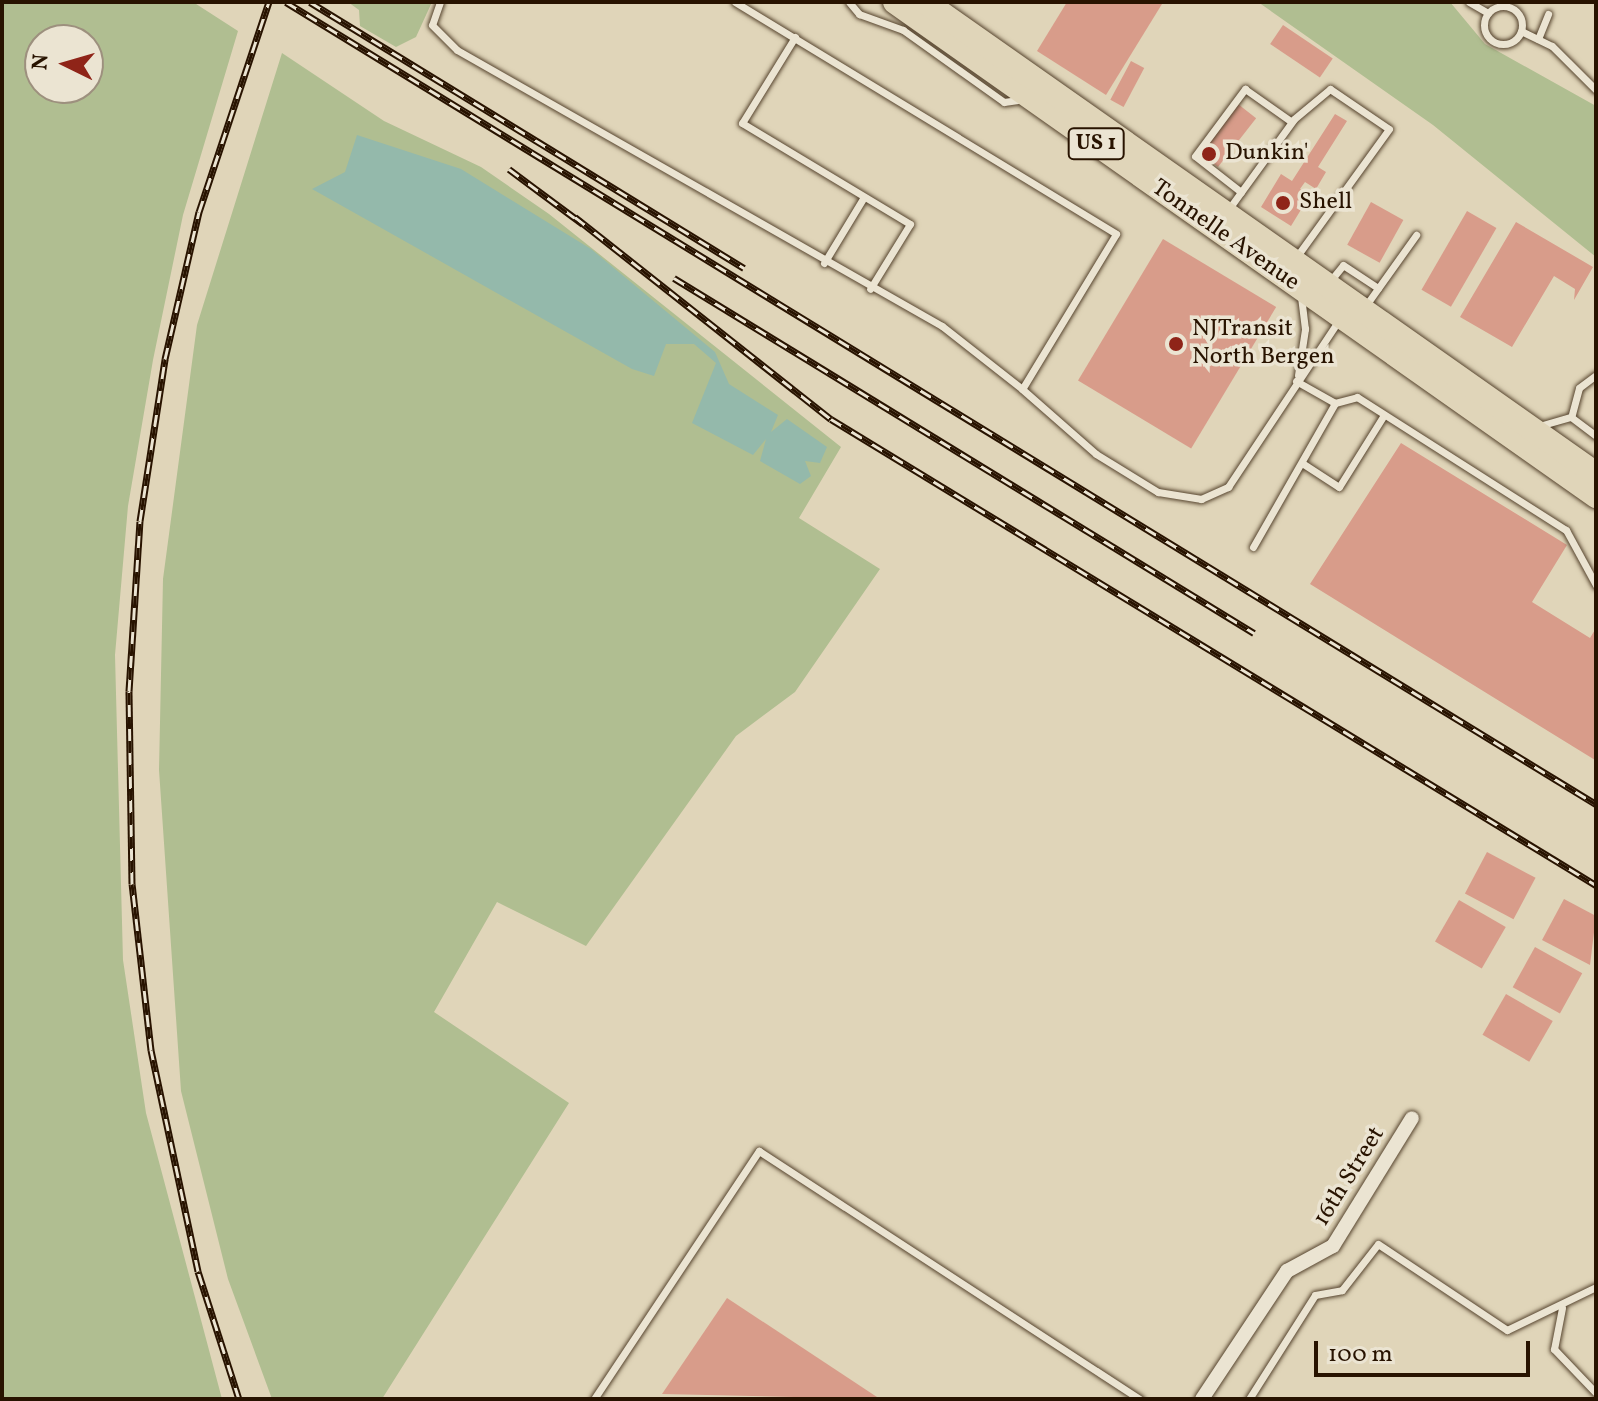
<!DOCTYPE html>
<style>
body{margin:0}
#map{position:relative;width:1598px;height:1401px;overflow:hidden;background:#e0d5b9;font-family:Vollkorn,serif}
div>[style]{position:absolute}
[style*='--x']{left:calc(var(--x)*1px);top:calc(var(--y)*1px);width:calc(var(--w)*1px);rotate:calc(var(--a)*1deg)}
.green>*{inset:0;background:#b0be91}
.water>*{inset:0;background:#94b9ab}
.building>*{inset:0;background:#d89c8a;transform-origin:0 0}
.roads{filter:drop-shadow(0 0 2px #56442e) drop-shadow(0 0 2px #56442e)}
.service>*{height:7px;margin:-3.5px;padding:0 3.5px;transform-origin:3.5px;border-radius:3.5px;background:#ebe4d2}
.service>.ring{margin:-3.5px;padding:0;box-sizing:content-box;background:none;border:7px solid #ebe4d2;border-radius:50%}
.minor>*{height:14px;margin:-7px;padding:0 7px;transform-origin:7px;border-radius:7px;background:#ebe4d2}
.trunk>*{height:24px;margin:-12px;padding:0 12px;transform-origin:12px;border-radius:12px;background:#e0d5b9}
.rail>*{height:7px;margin-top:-3.5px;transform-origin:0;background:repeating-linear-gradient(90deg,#ebe4d2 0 12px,#281300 0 24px);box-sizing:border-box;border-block:2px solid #281300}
.dots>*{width:22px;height:22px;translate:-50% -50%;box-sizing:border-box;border:4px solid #ebe4d2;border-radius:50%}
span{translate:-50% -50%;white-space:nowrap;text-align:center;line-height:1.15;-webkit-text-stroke:7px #ebe4d2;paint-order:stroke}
.shield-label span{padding:2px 6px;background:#ebe4d2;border:2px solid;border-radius:6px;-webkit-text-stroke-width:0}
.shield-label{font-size:22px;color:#281300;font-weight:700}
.poi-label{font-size:24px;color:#281300}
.left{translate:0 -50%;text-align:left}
.street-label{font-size:24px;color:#281300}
.frame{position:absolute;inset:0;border:4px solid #281300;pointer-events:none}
.north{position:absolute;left:24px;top:24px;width:80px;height:80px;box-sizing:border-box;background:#ebe4d2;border:2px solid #9d907e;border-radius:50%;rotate:275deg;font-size:22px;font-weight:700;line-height:32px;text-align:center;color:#281300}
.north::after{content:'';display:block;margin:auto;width:28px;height:36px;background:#8f2418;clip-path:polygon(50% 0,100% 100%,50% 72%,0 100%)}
.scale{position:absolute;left:1314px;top:1341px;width:216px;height:36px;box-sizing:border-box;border:4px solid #281300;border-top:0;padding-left:10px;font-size:24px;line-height:28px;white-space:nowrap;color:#281300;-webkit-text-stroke:6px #ebe4d2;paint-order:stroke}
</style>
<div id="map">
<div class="green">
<i style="clip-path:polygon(evenodd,2px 2px,193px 2px,238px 31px,183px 215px,153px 360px,128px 506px,115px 655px,123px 960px,146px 1113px,222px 1399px,2px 1399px,2px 2px,88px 40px,88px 88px,40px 88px,40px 40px,88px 40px)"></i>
<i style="clip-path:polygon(348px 2px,432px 2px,416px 37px,396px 47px,360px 26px,359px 10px)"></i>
<i style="clip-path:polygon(1258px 2px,1450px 2px,1485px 44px,1596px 106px,1596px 257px,1433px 125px)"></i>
<i style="clip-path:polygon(282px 53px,384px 121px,481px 167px,549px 214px,841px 447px,799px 518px,880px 569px,795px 692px,736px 736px,586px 946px,497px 902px,434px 1012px,569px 1103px,382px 1399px,272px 1399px,228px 1279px,181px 1091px,159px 770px,163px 579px,197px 325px)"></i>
</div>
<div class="water">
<i style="clip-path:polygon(357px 135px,461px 169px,591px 249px,715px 352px,729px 384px,778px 415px,771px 432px,787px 419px,827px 447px,820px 463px,805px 461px,811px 476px,800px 484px,760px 461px,766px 439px,753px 455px,692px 423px,716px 363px,694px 344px,666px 344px,654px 376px,632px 369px,312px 189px,345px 172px)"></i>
</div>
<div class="building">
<i style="clip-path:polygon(1067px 2px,1162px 4px,1106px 95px,1037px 51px)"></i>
<i style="left:1283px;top:25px;width:60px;height:23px;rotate:34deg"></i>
<i style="left:1131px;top:61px;width:15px;height:44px;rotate:28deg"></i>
<i style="left:1238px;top:104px;width:23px;height:62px;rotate:38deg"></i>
<i style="clip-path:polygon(1335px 114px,1347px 121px,1318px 167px,1326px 172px,1316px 189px,1305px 182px,1300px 189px,1310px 195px,1291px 226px,1261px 207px,1281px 174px,1292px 181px)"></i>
<i style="left:1371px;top:202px;width:37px;height:49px;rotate:29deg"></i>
<i style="left:1467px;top:211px;width:34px;height:91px;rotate:30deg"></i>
<i style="clip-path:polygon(1516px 222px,1593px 267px,1574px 300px,1575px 289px,1554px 276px,1512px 347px,1460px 317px)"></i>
<i style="left:1163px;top:239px;width:132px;height:165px;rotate:31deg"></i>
<i style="clip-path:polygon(1401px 443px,1567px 545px,1532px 602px,1590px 638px,1596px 628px,1595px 760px,1310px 584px)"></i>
<i style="left:1487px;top:852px;width:55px;height:47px;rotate:28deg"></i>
<i style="clip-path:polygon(1564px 899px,1596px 916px,1590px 965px,1542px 940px)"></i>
<i style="left:1459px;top:900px;width:54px;height:48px;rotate:30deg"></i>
<i style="left:1535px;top:947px;width:54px;height:46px;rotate:29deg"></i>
<i style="left:1506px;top:994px;width:54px;height:47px;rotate:30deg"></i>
<i style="clip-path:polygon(727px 1298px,880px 1399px,662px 1394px)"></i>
</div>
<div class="roads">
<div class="service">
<i style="--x:440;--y:2;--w:24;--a:109"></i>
<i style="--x:432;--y:25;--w:35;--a:45"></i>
<i style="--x:457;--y:50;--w:558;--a:29.64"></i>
<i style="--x:942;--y:326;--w:102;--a:38.2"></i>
<i style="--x:735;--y:2;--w:446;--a:31.3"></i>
<i style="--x:1116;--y:234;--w:181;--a:121.2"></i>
<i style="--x:1022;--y:389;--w:98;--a:41.3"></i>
<i style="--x:1096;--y:454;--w:73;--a:31.5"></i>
<i style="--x:1158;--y:492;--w:44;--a:9.2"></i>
<i style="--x:1201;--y:499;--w:30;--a:-24"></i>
<i style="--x:1228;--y:487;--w:201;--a:-56.4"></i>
<i style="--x:849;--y:2;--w:16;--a:50"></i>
<i style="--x:859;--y:14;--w:47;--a:20"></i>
<i style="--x:903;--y:30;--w:124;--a:35.5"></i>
<i style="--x:1004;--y:102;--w:21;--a:-8"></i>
<i style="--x:1469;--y:2;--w:22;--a:30"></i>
<i class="ring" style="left:1484px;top:6px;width:31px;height:31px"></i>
<i style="--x:1521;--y:31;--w:34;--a:26"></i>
<i style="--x:1552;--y:46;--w:62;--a:45"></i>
<i style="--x:795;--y:37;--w:101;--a:121.6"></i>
<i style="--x:742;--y:123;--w:196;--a:31"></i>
<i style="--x:910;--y:224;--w:76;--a:121.6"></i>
<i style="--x:1538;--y:39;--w:27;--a:-68"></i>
<i style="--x:1241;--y:192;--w:58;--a:-142"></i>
<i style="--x:1195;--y:156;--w:84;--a:-53.3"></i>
<i style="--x:1245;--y:89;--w:57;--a:35.1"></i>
<i style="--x:1228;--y:210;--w:112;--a:-54"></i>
<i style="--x:1294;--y:119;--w:47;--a:-39.8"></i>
<i style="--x:1330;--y:89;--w:71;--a:34.1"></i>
<i style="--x:1389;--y:129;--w:160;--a:125.9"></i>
<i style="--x:824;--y:263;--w:77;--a:-58.8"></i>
<i style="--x:1331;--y:280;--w:19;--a:-51"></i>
<i style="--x:1343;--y:265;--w:42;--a:33.3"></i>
<i style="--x:1364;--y:308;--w:90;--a:-54.5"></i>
<i style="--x:1298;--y:375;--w:47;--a:-81.3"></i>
<i style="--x:1305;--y:329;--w:32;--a:-97"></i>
<i style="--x:1596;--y:375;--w:21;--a:143"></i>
<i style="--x:1579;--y:388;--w:30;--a:105"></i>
<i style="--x:1571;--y:417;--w:31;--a:37"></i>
<i style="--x:1296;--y:381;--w:45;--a:29.4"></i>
<i style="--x:1539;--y:426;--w:33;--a:-16"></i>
<i style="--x:1302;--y:463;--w:44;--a:33"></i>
<i style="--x:1339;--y:487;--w:85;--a:-58"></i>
<i style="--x:1253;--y:547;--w:166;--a:-60.3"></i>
<i style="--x:1335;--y:403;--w:23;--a:-15"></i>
<i style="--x:1357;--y:397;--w:248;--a:32.5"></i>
<i style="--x:1566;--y:530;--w:63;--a:61.4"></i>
<i style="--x:1562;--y:1308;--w:42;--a:101"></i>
<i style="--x:1554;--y:1349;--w:61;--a:46.3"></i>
<i style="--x:594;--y:1399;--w:298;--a:-56.4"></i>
<i style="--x:759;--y:1151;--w:455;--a:33.1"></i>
<i style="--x:1249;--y:1399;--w:123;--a:-57.6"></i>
<i style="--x:1315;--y:1295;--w:27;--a:-10"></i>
<i style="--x:1342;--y:1290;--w:58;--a:-52"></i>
<i style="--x:1378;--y:1244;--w:155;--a:33.7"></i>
<i style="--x:1507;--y:1330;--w:99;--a:-25.8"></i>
</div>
<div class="minor">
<i style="--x:1202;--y:1399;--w:154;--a:-56.4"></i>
<i style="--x:1287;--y:1271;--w:52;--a:-28.5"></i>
<i style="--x:1333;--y:1246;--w:150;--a:-58.3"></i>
</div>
<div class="trunk">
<i style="--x:895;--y:2;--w:858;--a:35.17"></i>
<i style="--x:925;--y:2;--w:820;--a:35.12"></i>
</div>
</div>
<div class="rail">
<i style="--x:286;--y:2;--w:1536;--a:31.48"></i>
<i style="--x:310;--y:2;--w:509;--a:31.5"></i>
<i style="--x:509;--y:169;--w:92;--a:36.6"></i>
<i style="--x:575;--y:217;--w:326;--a:38.3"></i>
<i style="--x:831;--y:419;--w:896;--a:31.35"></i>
<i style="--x:674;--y:278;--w:680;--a:31.47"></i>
<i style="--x:239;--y:1399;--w:134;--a:-107.8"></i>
<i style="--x:198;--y:1271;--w:226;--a:-102"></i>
<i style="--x:151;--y:1050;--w:167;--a:-96.5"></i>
<i style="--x:132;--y:884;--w:193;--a:-90.9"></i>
<i style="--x:129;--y:691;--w:170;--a:-86.3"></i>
<i style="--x:140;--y:521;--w:164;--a:-81.2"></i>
<i style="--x:165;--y:359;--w:151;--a:-77"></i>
<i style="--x:199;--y:212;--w:221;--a:-71.6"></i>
</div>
<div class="dots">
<i style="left:1209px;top:154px;background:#8f2418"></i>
<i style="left:1283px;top:203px;background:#8f2418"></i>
<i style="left:1176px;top:344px;background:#8f2418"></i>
</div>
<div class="shield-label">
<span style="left:1096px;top:144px">US 1</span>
</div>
<div class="poi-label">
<span class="left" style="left:1225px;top:154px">Dunkin'</span>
<span class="left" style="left:1299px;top:203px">Shell</span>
<span class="left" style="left:1192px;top:344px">NJTransit<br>North Bergen</span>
</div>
<div class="street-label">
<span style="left:1225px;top:236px;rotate:35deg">Tonnelle Avenue</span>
<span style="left:1350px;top:1177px;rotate:-58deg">16th Street</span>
</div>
<div class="frame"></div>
<div class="north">N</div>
<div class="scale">100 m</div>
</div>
